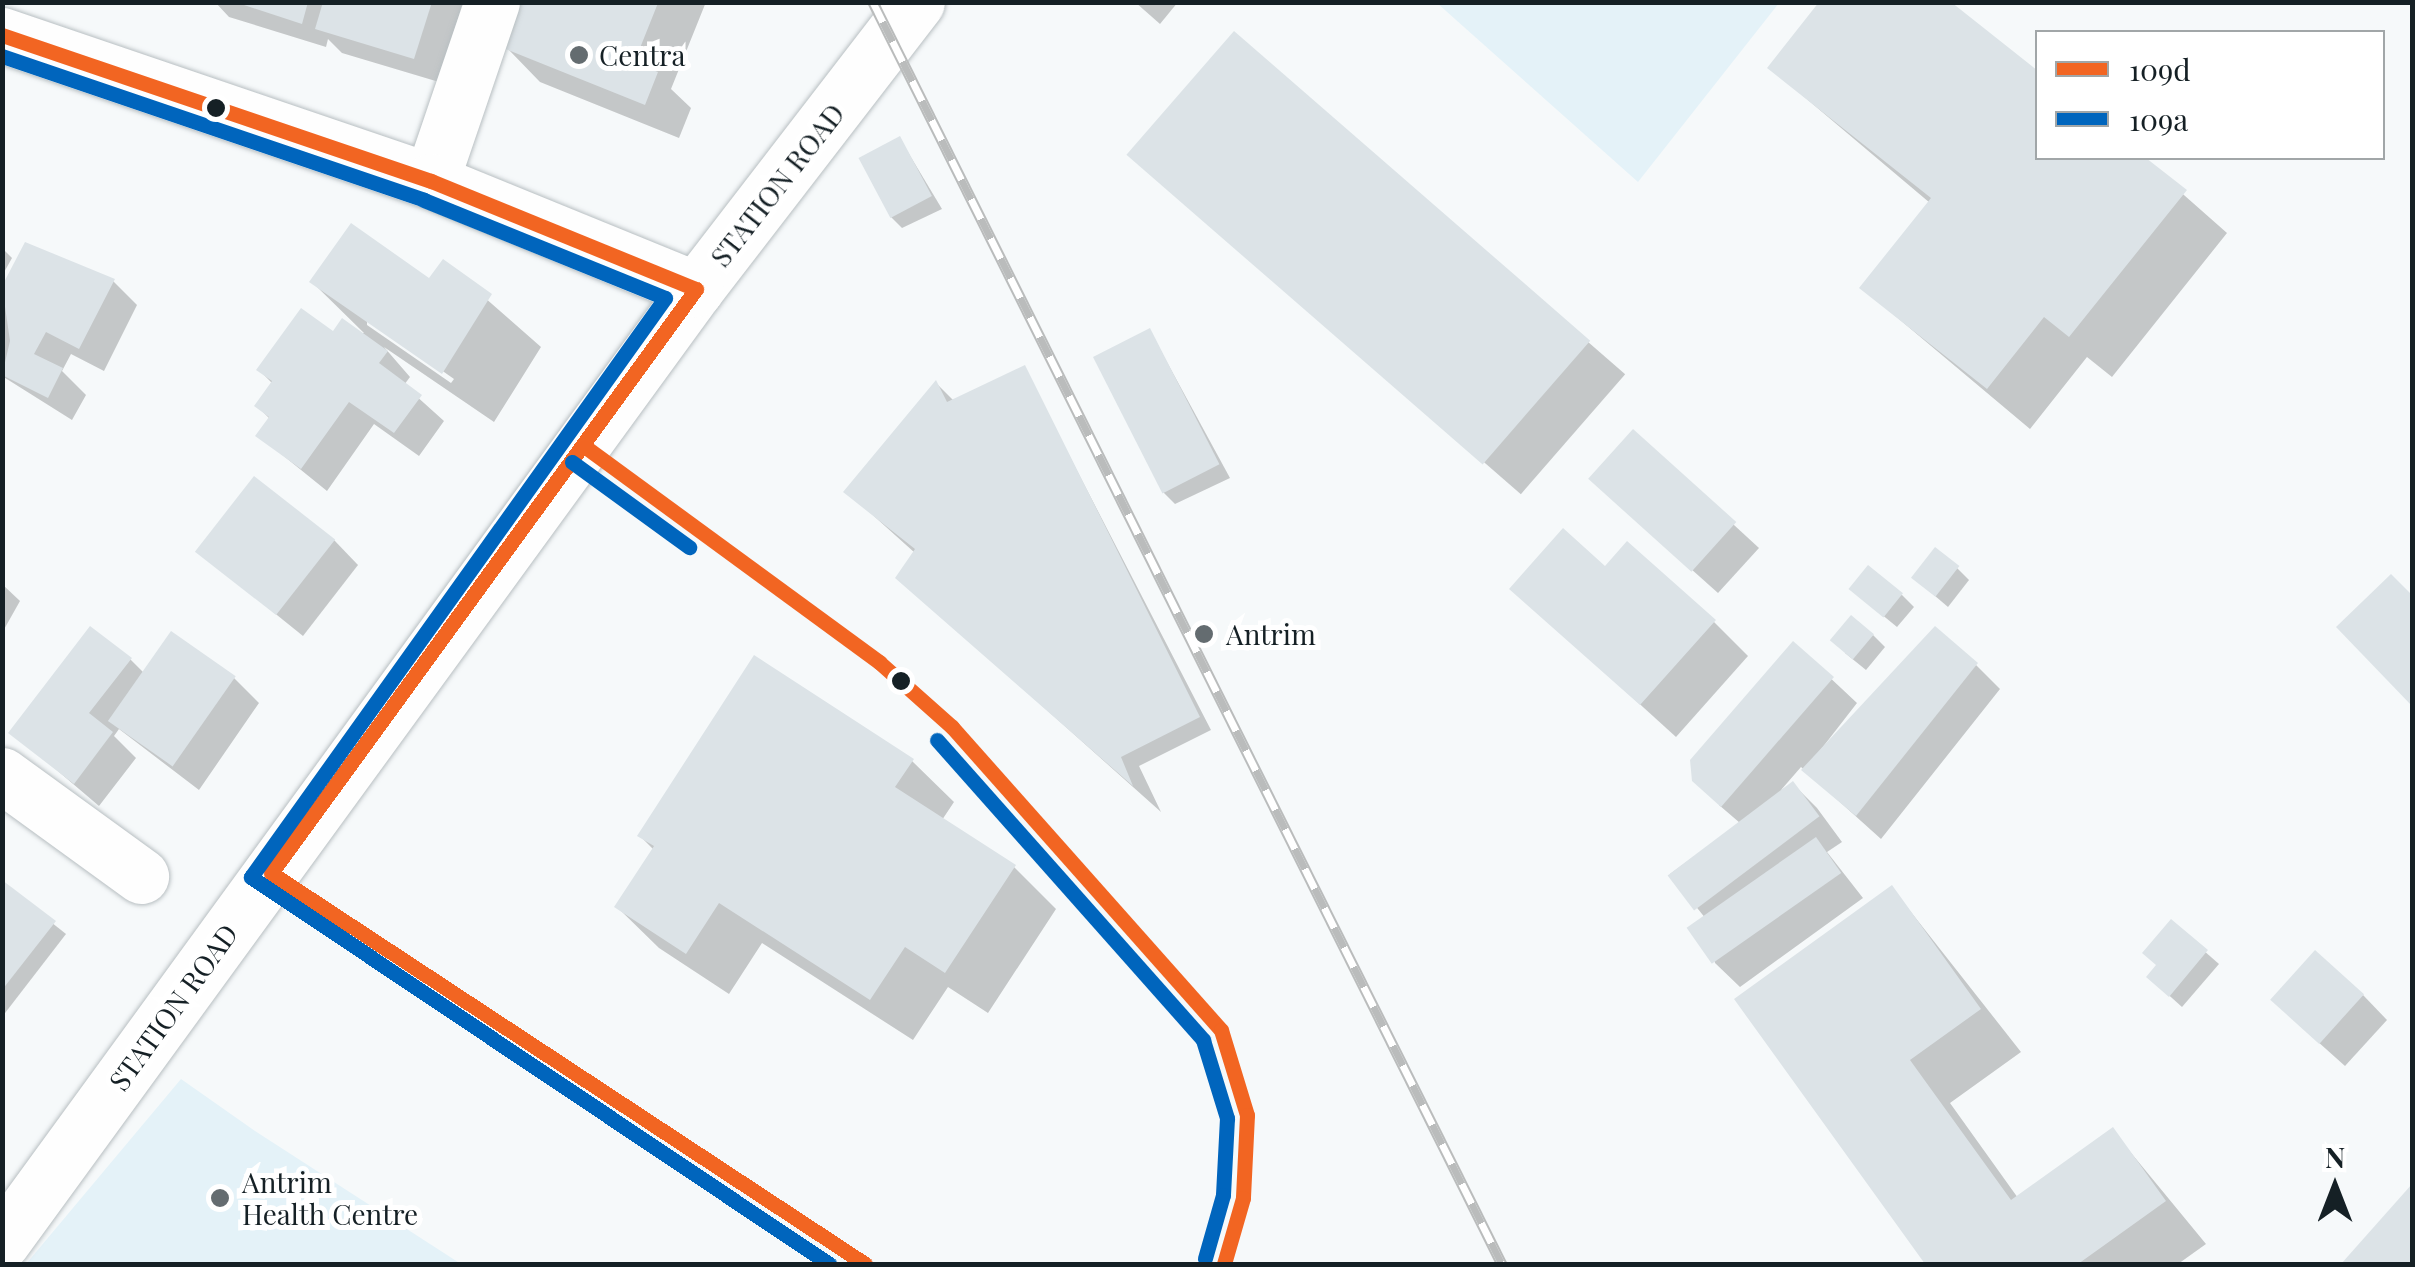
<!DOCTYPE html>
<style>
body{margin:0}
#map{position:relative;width:2415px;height:1267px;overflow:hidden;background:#f6f9fa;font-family:"Playfair Display",serif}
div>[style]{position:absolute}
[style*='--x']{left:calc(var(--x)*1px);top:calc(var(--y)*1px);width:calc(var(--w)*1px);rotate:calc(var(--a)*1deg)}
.built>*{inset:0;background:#e4f2f8}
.shadow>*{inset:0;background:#0003;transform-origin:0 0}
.building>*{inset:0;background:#dce3e7;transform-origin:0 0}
.roads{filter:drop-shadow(0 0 2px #b8bfc2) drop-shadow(0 0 2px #b8bfc2)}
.street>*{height:55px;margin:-27.5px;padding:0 27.5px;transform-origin:27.5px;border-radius:27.5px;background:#fefefe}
.secondary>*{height:55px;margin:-27.5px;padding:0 27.5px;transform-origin:27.5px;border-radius:27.5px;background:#fefefe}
.rail>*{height:11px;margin-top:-5.5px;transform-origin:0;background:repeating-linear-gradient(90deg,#fff 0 22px,#babcbc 0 44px);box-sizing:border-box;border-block:2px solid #babcbc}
.bus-1>*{height:15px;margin:-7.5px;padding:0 7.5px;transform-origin:7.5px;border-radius:7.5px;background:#f26522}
.bus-2>*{height:15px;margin:-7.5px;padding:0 7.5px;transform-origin:7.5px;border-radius:7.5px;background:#0065bd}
.dots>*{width:28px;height:28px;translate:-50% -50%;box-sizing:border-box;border:5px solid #fff;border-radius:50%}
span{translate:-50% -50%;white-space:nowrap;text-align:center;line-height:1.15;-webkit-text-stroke:10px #fff;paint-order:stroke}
.poi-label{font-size:28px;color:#152025}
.left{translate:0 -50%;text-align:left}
.street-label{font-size:28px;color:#152025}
.frame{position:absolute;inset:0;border:5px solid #152025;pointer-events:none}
.legend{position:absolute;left:2035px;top:30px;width:350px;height:130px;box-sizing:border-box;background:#fff;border:2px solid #a1a6a8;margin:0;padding:12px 18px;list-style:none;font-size:30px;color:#152025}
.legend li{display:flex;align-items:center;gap:20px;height:50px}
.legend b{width:50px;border:2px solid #a1a6a8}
.north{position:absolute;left:2285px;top:1137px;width:100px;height:100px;-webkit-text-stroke:8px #fff;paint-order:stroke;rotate:0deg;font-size:28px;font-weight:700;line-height:40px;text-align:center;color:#152025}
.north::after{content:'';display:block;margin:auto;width:35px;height:45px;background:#152025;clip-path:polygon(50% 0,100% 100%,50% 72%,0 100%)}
</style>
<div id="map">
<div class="built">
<i style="clip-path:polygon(1437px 3px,1779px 3px,1638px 182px)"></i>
<i style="clip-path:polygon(181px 1079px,255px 1131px,461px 1264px,26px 1264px)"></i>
</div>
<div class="shadow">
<i style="clip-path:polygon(215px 2px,463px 2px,439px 82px,342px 53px,328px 39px,326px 47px,229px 17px)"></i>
<i style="clip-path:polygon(524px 2px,706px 2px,671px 89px,691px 108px,679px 138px,540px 82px,506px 47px)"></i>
<i style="clip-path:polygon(1135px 2px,1178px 2px,1160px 24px)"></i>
<i style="left:1235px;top:35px;width:517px;height:159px;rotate:41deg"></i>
<i style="clip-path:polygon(1770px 68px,2038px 158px,2142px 158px,2227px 233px,2112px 377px,2087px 357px,2030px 429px,1862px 288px,1930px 203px)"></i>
<i style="clip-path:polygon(900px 139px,942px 209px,902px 228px,890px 216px)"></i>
<i style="clip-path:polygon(26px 245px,113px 281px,137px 305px,104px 371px,71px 354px,62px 371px,86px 395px,72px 420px,2px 376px,2px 291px)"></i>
<i style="clip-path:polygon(2px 248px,12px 258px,2px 276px)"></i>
<i style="clip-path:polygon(evenodd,444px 262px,541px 347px,494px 422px,384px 347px,410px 377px,404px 385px,444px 421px,419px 456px,374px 424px,327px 491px,259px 436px,270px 419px,257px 406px,273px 384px,259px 370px,334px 334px,364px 333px,312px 282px,429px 281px,444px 262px,367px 318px,454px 379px,451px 383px,367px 325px,367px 318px)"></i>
<i style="clip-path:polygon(1150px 331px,1230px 478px,1175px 504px,1163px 492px)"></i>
<i style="clip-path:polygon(1024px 368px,1211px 730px,1139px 766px,1161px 812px,899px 578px,915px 553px,846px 491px,937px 384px,954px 401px)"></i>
<i style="clip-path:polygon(1633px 432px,1759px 548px,1718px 593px,1616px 502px)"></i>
<i style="clip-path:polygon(334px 540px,358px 565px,303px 636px,199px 552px)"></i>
<i style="clip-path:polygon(1957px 568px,1969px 580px,1948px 607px,1914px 578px)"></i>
<i style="clip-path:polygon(1606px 569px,1714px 622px,1748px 656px,1676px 737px,1513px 589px)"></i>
<i style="clip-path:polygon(2391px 578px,2412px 599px,2412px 702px,2339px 627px)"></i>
<i style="clip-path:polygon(2px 584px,20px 601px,2px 633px)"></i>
<i style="clip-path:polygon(1902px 595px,1914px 607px,1897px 627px,1864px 600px)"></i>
<i style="clip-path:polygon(1873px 635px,1885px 647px,1866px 670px,1845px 653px)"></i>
<i style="clip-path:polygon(1794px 644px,1857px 703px,1805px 770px,1976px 665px,2000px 689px,1881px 839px,1801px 767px,1781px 790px,1793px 784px,1817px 808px,1842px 842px,1827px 852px,1863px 898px,1740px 987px,1715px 963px,1706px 919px,1670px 874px,1740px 823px,1719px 805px)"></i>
<i style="clip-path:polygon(130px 659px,145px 674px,234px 678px,259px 703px,199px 790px,119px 729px,114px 736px,136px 758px,99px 806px,12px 732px)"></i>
<i style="clip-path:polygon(912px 761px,954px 802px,942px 820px,1014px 867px,1056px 909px,988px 1013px,948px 987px,913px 1040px,762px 943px,729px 994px,659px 948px,617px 907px,654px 850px,640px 836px)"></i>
<i style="clip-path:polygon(2px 883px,66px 934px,2px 1017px)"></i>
<i style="clip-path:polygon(1892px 888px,2021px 1052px,1950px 1103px,2018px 1198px,2113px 1131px,2206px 1244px,2178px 1264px,1928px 1264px,1738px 999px)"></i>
<i style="clip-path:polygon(2171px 922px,2219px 964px,2182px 1007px,2162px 989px)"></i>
<i style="clip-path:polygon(2363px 995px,2387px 1020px,2345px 1066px,2298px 1024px)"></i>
<i style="clip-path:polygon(2412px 1188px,2412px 1264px,2344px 1264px)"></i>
</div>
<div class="building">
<i style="clip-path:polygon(235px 2px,308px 2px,302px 24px)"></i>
<i style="clip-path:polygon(323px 2px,432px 2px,414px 59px,315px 29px)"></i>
<i style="clip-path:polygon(1819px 2px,1951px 2px,2038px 71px,2038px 158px,2146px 158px,2187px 190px,2069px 337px,2044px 317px,1987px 389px,1859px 288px,1931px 198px,1767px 68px)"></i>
<i style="clip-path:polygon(521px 3px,658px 3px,634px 63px,658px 72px,645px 105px,503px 48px)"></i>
<i style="left:1234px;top:31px;width:472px;height:164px;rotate:41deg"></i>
<i style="left:900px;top:136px;width:68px;height:47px;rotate:62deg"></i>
<i style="clip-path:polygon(351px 223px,429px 278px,443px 259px,492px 294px,442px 374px,309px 282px)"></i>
<i style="clip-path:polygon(25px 242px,115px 279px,79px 349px,46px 332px,34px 354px,63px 368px,48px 398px,2px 375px,10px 341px,2px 286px)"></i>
<i style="clip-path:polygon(301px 308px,333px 331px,342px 318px,388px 351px,379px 363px,422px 395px,394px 433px,349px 402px,301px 469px,255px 436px,269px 417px,254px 406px,272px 381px,256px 370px)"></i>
<i style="left:1150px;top:328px;width:153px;height:64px;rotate:63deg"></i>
<i style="clip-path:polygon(1025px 365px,1200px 717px,1121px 757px,1133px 786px,895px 578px,915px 549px,843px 492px,936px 380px,947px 402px)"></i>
<i style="left:1633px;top:429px;width:139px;height:67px;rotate:42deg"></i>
<i style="left:254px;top:476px;width:103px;height:96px;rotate:38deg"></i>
<i style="clip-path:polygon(1563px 528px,1605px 566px,1627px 541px,1716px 620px,1640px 705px,1509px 589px)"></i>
<i style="left:1935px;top:547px;width:31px;height:39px;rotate:38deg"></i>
<i style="left:1868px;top:565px;width:45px;height:31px;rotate:39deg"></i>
<i style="clip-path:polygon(2391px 574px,2412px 595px,2412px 706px,2336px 627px)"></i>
<i style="left:1851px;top:615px;width:30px;height:33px;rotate:40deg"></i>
<i style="clip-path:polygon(90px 626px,132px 658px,89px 713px,113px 732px,74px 784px,8px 733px)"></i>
<i style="clip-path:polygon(1935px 626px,1978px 663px,1856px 816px,1801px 770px)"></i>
<i style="left:171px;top:631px;width:79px;height:110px;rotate:35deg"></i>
<i style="clip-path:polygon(1793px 641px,1834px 677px,1721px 807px,1692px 781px,1690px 760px)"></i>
<i style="clip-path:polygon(754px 655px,914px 759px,895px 787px,1016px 865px,945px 973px,905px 947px,870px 1000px,719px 903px,686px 954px,614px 907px,654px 846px,637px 836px)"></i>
<i style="left:1793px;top:781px;width:44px;height:157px;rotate:53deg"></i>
<i style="left:1816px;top:837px;width:44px;height:158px;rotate:55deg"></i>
<i style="clip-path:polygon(2px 880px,56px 921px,2px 990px)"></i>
<i style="clip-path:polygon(1892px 885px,1981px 1009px,1910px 1060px,2011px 1200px,2113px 1127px,2166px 1201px,2078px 1264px,1925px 1264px,1734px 999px)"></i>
<i style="clip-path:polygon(2171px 919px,2208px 950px,2169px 997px,2146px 977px,2156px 965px,2142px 953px)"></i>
<i style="left:2315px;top:950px;width:66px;height:67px;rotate:42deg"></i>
<i style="clip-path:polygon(2412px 1184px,2412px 1264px,2341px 1264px)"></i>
</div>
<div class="roads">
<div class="street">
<i style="--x:431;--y:181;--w:189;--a:-71.2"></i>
<i style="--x:2;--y:775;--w:172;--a:36"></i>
<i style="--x:2;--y:1242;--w:1179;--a:-53.94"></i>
<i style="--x:696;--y:289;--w:362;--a:-52.4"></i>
</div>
<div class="secondary">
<i style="--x:2;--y:35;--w:453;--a:18.8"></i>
<i style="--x:431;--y:181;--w:286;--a:22.2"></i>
</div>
</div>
<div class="rail">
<i style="--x:873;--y:2;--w:1410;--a:63.51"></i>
</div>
<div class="bus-1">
<i style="--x:2;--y:35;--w:453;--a:18.8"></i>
<i style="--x:431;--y:181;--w:286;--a:22.2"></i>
<i style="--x:696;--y:289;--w:722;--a:126.04"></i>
<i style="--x:271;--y:873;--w:711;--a:33.35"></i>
<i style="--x:584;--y:446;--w:366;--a:36.2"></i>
<i style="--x:879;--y:662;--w:98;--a:41.7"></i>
<i style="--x:952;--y:727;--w:405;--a:48.4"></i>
<i style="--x:1221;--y:1030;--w:89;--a:73"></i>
<i style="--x:1247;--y:1115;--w:83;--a:92.8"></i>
<i style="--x:1243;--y:1198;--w:69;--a:106.1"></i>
</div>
<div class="bus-2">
<i style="--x:2;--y:56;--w:446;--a:18.8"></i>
<i style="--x:424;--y:200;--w:260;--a:22.1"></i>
<i style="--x:665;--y:298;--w:712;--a:125.57"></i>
<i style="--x:251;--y:877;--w:696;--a:33.8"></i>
<i style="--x:572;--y:462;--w:145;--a:36"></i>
<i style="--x:937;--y:740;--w:401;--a:48.4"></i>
<i style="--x:1203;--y:1040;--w:82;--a:72.9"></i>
<i style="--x:1227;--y:1118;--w:77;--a:93"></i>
<i style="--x:1223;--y:1195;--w:66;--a:105.9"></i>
</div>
<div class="dots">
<i style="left:579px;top:55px;background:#646c70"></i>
<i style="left:216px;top:108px;background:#152025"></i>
<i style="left:1204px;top:634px;background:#646c70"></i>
<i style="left:901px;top:681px;background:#152025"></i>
<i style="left:220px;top:1198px;background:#646c70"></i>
</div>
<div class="poi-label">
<span class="left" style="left:599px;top:55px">Centra</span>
<span class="left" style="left:1226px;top:634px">Antrim</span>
<span class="left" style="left:242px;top:1198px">Antrim<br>Health Centre</span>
</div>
<div class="street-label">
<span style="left:777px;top:185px;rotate:-52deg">STATION ROAD</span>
<span style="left:173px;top:1007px;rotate:-54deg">STATION ROAD</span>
</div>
<div class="frame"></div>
<ul class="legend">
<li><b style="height:12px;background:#f26522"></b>109d</li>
<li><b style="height:12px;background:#0065bd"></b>109a</li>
</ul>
<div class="north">N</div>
</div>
